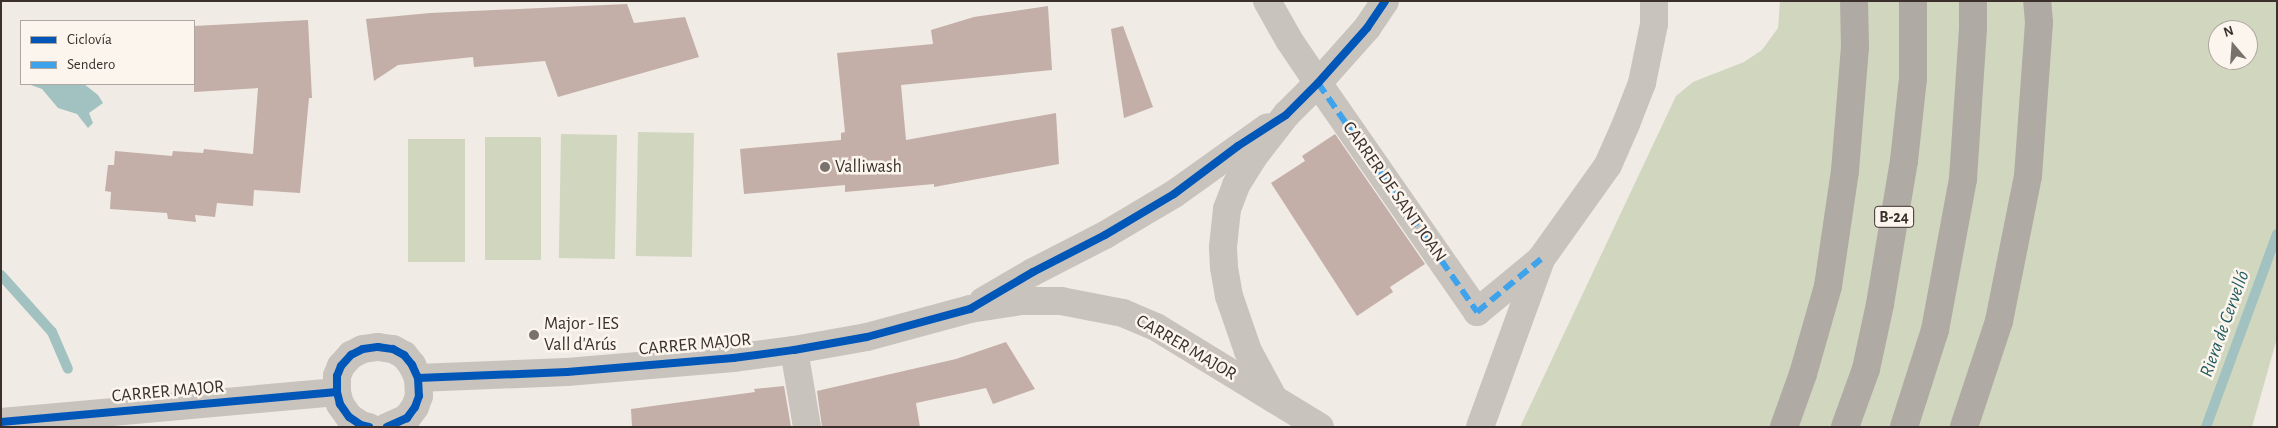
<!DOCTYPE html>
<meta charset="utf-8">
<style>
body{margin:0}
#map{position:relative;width:2278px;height:428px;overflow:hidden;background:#f0ebe5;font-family:"Alegreya Sans",sans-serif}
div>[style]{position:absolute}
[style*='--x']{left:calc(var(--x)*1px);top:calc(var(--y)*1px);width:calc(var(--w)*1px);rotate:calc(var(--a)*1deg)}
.green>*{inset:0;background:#d1d6bf;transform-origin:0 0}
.water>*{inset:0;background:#a1c2c1}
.stream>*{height:10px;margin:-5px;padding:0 5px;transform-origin:5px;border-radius:5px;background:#a1c2c1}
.building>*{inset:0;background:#c3afa7}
.minor>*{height:28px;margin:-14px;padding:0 14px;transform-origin:14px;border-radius:14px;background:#c9c3be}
.highway>*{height:28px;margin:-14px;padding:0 14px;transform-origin:14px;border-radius:14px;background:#afaaa4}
.quiet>*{height:6px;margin-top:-3px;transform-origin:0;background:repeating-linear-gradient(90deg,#3fa3eb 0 12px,transparent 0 18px)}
.cycleway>*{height:8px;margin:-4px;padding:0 4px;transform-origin:4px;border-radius:4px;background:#0057b8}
.dots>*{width:14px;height:14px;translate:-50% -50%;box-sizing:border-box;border:2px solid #fbf5ee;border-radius:50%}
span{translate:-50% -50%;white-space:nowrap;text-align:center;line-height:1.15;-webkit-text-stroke:5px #fbf5ee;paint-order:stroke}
.shield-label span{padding:1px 4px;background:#fbf5ee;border:1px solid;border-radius:4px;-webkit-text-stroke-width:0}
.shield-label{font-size:16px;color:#3b302b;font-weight:700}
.poi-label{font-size:18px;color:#3b302b}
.left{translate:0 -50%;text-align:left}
.street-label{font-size:18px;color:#3b302b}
.water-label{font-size:19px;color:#1f5a5e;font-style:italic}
.frame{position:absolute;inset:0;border:2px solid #3b302b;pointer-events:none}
.legend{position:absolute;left:20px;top:20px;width:175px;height:65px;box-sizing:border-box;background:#fbf5ee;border:1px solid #aea6a0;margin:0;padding:6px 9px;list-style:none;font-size:15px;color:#3b302b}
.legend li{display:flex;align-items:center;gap:10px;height:25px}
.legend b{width:25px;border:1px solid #aea6a0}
.north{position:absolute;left:2208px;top:20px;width:50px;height:50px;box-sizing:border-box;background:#fbf5ee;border:1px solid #aea6a0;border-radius:50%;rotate:342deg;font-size:14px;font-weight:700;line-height:20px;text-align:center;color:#3b302b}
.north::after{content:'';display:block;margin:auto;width:18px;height:22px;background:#7a716c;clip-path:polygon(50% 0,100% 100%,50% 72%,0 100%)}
</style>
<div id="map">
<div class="green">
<i style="clip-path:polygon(evenodd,1780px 1px,2277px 1px,2277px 338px,2252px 427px,1520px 427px,1676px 96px,1693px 82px,1744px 62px,1762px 50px,1778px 28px,1780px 1px,2218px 30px,2248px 30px,2248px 60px,2218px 60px,2218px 30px)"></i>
<i style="left:638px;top:132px;width:56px;height:124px;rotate:1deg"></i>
<i style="left:561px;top:134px;width:56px;height:124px;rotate:1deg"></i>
<i style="left:485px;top:137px;width:56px;height:123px"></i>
<i style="left:408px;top:139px;width:57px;height:123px"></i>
</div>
<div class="water">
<i style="clip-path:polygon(28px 84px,84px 84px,98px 95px,103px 103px,89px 113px,93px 123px,88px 128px,77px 114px,58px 108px,42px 89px)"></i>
</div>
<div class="stream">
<i style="--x:1;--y:275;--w:76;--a:48.2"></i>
<i style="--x:52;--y:332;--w:40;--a:66.6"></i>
<i style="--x:2206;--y:427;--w:206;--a:-69.8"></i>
</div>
<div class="building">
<i style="clip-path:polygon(627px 4px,634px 23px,685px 17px,699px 57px,558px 97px,545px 61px,474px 67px,473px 57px,398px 65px,374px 81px,366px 19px,430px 13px)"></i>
<i style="clip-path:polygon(1048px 6px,1052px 70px,901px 85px,906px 140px,1056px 113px,1059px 164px,934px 187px,934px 184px,845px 192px,845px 185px,744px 194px,740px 149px,841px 140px,841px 133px,845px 132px,837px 53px,933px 44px,931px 30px,974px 17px)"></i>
<i style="clip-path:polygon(308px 20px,312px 98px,309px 98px,300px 193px,254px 190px,253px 206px,217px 203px,215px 217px,195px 215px,196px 222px,168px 219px,167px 213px,110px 209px,111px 192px,105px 191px,108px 165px,114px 165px,115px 151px,172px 156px,173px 151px,203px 153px,204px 149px,253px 154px,258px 88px,194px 92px,194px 26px)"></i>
<i style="clip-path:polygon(1123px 26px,1153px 107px,1124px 118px,1111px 29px)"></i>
<i style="clip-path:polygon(1335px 134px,1425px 264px,1390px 287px,1393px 292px,1357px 316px,1271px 183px,1305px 161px,1302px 156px)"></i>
<i style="clip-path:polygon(1006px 342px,1035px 389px,993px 404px,986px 388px,916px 403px,920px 427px,822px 427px,817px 391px,956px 359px)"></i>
<i style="clip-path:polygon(784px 386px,791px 427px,632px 427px,631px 409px,755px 392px,754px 389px)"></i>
</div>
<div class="minor">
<i style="--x:1267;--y:1;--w:45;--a:60.6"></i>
<i style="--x:1289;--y:40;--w:52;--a:56"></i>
<i style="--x:1318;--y:83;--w:279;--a:55.2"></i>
<i style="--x:1477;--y:312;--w:82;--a:-39.5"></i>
<i style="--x:983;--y:301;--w:58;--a:-30.1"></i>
<i style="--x:1033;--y:272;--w:81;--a:-27.2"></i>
<i style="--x:1105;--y:235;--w:80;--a:-30.7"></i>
<i style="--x:1174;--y:194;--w:115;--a:-35.5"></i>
<i style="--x:794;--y:350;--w:78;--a:80.4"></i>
<i style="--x:418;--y:378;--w:149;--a:-2.3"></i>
<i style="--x:567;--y:372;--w:167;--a:-4.8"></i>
<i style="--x:733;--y:358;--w:62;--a:-7.5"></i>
<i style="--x:794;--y:350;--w:74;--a:-10.1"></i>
<i style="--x:867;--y:337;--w:107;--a:-15.2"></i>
<i style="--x:970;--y:309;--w:52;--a:-8.9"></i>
<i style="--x:1021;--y:301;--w:40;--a:0"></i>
<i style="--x:1061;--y:301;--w:63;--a:11"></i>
<i style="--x:1123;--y:313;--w:36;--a:23"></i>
<i style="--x:1156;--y:327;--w:192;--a:31.4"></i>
<i style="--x:1274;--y:399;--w:55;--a:-118.4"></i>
<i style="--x:1248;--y:351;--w:58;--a:-109.1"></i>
<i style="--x:1229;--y:296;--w:29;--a:-100"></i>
<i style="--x:1224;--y:267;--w:20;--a:-93"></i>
<i style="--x:1223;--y:247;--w:38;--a:-84"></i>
<i style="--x:1227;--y:209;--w:26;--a:-69"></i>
<i style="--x:1236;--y:185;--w:31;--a:-58"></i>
<i style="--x:1252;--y:159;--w:56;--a:-52.3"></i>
<i style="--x:1286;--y:115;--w:45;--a:-45"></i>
<i style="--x:1318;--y:83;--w:74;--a:-48.3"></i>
<i style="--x:1367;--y:28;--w:32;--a:-56"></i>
<i style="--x:1;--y:422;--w:337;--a:-5.1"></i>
<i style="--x:369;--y:427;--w:8;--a:-166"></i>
<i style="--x:361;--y:425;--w:14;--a:-146"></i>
<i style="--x:349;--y:417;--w:16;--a:-125"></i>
<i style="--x:340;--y:404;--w:12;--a:-104"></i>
<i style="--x:337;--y:392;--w:16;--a:-90"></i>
<i style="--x:337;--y:376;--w:11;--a:-68"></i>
<i style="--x:341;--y:366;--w:15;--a:-48"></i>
<i style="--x:351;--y:355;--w:13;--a:-27"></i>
<i style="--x:363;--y:349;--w:15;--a:-8"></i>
<i style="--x:378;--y:347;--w:15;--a:8"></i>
<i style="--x:393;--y:349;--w:13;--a:29"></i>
<i style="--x:404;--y:355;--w:13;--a:51"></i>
<i style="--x:412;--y:365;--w:14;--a:65"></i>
<i style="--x:418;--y:378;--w:18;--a:87"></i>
<i style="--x:419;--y:396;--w:12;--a:110"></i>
<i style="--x:415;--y:407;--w:14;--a:126"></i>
<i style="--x:407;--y:418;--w:22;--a:156"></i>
<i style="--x:1480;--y:427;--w:179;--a:-70"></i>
<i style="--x:1541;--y:259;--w:115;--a:-54.5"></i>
<i style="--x:1608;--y:165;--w:45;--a:-66.3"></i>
<i style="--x:1626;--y:124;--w:44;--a:-68.7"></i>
<i style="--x:1642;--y:83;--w:60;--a:-78.5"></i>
<i style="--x:1654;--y:24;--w:23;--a:-90"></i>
</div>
<div class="highway">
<i style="--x:1784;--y:427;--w:56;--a:-70.3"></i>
<i style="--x:1803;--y:374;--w:91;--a:-74.1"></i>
<i style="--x:1828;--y:286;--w:116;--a:-81.6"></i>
<i style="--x:1845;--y:171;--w:124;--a:-85.4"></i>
<i style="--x:1855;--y:47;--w:46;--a:-91.2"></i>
<i style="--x:1845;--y:427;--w:62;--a:-70.1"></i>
<i style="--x:1866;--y:369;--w:66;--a:-77.8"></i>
<i style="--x:1880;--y:304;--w:145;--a:-80.5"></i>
<i style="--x:1904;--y:161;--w:83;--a:-83.8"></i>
<i style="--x:1913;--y:78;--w:77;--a:-90"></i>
<i style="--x:1904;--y:427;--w:102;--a:-72.3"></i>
<i style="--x:1935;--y:330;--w:154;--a:-79.5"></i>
<i style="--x:1963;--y:179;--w:152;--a:-86.2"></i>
<i style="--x:1973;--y:27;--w:26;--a:-90"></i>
<i style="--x:1964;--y:427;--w:112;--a:-71.7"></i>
<i style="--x:1999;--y:321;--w:148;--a:-78.7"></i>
<i style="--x:2028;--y:176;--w:154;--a:-85.9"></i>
<i style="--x:2039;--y:22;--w:21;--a:-95"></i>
</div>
<div class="quiet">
<i style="--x:1318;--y:83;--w:279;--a:55.2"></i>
<i style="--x:1477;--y:312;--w:83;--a:-39.6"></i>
</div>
<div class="cycleway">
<i style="--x:418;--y:378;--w:149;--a:-2.3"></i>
<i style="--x:567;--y:372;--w:167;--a:-4.8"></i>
<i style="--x:733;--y:358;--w:62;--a:-7.5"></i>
<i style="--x:794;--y:350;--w:74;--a:-10.1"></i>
<i style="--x:867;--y:337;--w:107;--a:-15.2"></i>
<i style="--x:970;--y:309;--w:73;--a:-30.4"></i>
<i style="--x:1033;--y:272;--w:81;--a:-27.2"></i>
<i style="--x:1105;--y:235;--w:80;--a:-30.7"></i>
<i style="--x:1174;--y:194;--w:80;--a:-36.9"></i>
<i style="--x:1238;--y:146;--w:57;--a:-32.9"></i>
<i style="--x:1286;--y:115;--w:45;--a:-45"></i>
<i style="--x:1318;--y:83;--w:74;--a:-48.3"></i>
<i style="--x:1367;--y:28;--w:32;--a:-56"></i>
<i style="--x:1;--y:422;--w:337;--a:-5.1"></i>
<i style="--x:369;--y:427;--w:8;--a:-166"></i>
<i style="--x:361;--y:425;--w:14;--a:-146"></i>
<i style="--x:349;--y:417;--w:16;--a:-125"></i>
<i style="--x:340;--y:404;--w:12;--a:-104"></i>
<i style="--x:337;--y:392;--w:16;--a:-90"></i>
<i style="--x:337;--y:376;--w:11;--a:-68"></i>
<i style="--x:341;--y:366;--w:15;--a:-48"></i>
<i style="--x:351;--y:355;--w:13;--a:-27"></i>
<i style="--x:363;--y:349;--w:15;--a:-8"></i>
<i style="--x:378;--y:347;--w:15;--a:8"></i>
<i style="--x:393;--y:349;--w:13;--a:29"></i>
<i style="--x:404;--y:355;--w:13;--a:51"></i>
<i style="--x:412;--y:365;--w:14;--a:65"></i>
<i style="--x:418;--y:378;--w:18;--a:87"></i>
<i style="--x:419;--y:396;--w:12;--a:110"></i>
<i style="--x:415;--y:407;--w:14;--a:126"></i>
<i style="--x:407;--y:418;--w:22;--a:156"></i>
</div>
<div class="dots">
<i style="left:825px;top:167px;background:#7a716c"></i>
<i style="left:534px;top:335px;background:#7a716c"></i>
</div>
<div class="shield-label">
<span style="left:1894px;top:217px">B-24</span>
</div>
<div class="poi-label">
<span class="left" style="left:835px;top:167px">Valliwash</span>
<span class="left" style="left:544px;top:335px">Major - IES<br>Vall d'Arús</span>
</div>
<div class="street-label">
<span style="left:1394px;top:192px;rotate:55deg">CARRER DE SANT JOAN</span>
<span style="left:695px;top:345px;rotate:-5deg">CARRER MAJOR</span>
<span style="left:1186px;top:348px;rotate:30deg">CARRER MAJOR</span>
<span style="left:168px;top:392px;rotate:-5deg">CARRER MAJOR</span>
</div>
<div class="water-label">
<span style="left:2225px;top:324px;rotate:-70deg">Riera de Cervelló</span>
</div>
<div class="frame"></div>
<ul class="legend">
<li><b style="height:6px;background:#0057b8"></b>Ciclovía</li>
<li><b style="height:6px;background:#3fa3eb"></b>Sendero</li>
</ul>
<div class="north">N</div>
</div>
